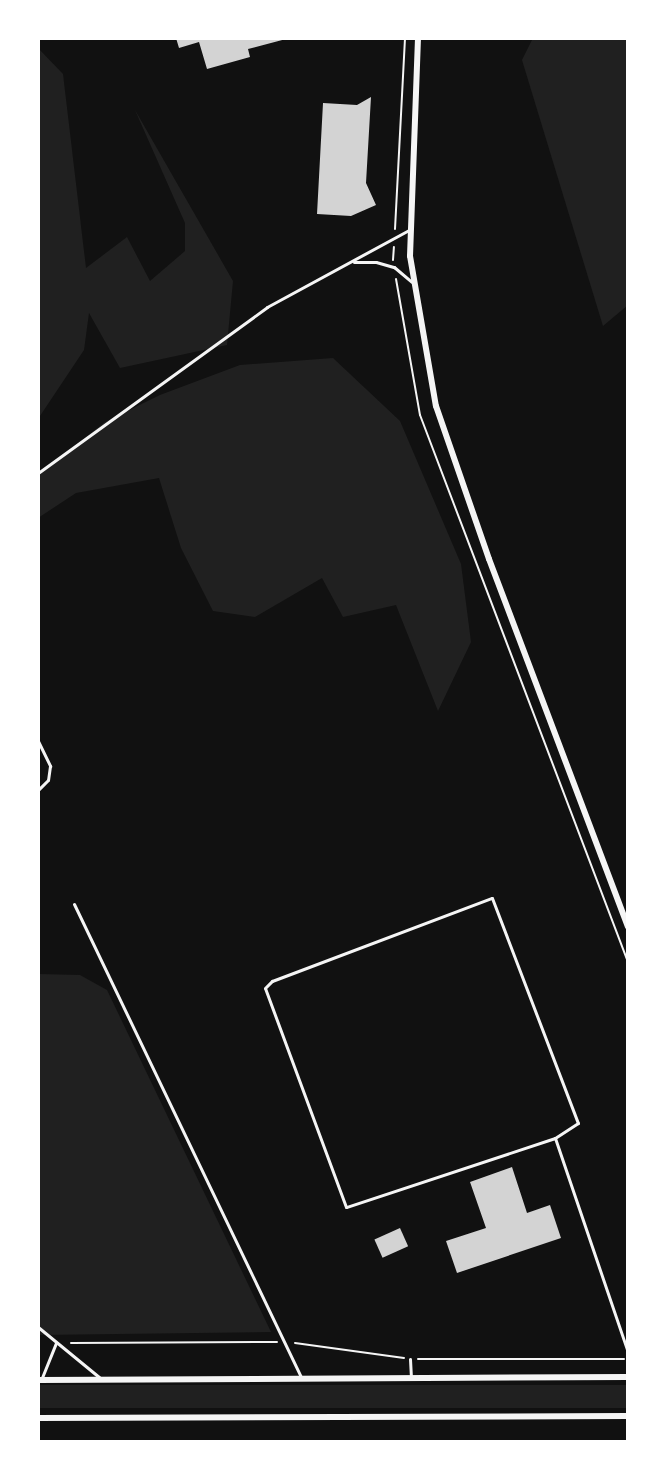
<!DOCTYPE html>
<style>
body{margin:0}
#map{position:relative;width:666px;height:1480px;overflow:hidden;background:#111;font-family:"Source Serif 4",serif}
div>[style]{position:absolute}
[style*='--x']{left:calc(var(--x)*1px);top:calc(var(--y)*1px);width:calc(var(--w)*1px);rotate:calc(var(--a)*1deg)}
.green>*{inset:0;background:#202020;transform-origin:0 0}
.building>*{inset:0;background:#d3d3d3;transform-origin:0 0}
.path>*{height:2px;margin:-1px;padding:0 1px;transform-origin:1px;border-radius:1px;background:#f5f5f5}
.service>*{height:3px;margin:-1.5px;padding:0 1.5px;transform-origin:1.5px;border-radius:1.5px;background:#f5f5f5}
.tertiary>*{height:6px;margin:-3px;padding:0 3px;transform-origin:3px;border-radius:3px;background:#f5f5f5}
span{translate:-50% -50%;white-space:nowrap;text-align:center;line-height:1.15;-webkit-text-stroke:8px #fff;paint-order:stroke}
.frame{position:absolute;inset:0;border:40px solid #fff;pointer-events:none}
</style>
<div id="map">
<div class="green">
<i style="clip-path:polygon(533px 38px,628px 38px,628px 305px,603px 326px,522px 60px)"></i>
<i style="clip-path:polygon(38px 48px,63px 74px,86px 268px,127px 237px,150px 281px,185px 251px,185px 223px,135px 110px,233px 281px,227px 345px,120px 368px,89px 313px,84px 350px,38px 419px)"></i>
<i style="clip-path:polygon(333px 358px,400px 421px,461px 564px,471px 642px,438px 711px,396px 605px,343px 617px,322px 578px,255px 617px,213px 611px,181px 548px,159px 478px,76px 493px,38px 518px,38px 475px,105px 422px,160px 395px,240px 365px)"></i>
<i style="clip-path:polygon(38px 974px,80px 975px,107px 990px,271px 1332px,38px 1335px)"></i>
<i style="left:628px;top:1385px;width:23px;height:590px;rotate:90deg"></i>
</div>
<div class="building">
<i style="clip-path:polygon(176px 38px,286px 38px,286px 39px,248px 49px,250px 57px,207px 69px,199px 42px,179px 48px)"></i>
<i style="clip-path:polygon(371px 97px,366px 183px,376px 205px,351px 216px,317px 214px,323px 103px,357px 105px)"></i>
<i style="clip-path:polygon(512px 1167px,527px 1213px,550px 1205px,561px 1238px,457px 1273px,446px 1241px,486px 1228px,470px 1182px)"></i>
<i style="left:400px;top:1228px;width:20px;height:28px;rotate:66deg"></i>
</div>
<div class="path">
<i style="--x:395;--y:229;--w:191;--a:-87"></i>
<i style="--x:393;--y:260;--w:13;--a:-86"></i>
<i style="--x:396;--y:279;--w:138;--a:80"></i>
<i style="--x:420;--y:415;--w:585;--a:69.18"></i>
<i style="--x:71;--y:1343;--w:206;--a:-0.3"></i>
<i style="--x:295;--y:1343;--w:110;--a:7.8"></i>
<i style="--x:418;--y:1359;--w:206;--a:0"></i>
</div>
<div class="service">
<i style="--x:354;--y:262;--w:22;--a:0"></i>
<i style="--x:376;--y:262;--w:19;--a:16"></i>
<i style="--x:394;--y:267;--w:23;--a:40"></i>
<i style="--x:38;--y:473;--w:283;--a:-35.9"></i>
<i style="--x:267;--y:307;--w:162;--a:-28.5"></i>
<i style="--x:38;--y:741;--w:28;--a:64"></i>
<i style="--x:50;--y:766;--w:14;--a:98"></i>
<i style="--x:48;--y:780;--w:14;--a:135"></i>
<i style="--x:74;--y:904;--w:525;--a:64.36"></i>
<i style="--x:555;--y:1138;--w:220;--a:161.7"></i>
<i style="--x:346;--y:1207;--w:233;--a:-110.3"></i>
<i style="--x:265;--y:988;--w:10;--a:-45"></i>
<i style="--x:272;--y:981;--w:235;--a:-20.7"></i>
<i style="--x:492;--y:898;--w:241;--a:69.1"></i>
<i style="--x:578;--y:1123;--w:27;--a:147"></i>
<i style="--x:555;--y:1138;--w:227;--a:71.2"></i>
<i style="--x:38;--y:1327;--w:80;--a:39.4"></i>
<i style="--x:410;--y:1359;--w:20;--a:87"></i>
<i style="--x:41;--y:1380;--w:40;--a:-68"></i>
</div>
<div class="tertiary">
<i style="--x:418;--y:38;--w:218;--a:92.1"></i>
<i style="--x:410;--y:256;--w:152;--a:80.2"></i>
<i style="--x:436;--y:406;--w:162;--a:70.9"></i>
<i style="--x:489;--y:559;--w:393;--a:69.3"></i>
<i style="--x:38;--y:1380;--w:590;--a:-0.29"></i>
<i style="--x:38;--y:1418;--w:590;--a:-0.19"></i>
</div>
<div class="frame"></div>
</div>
